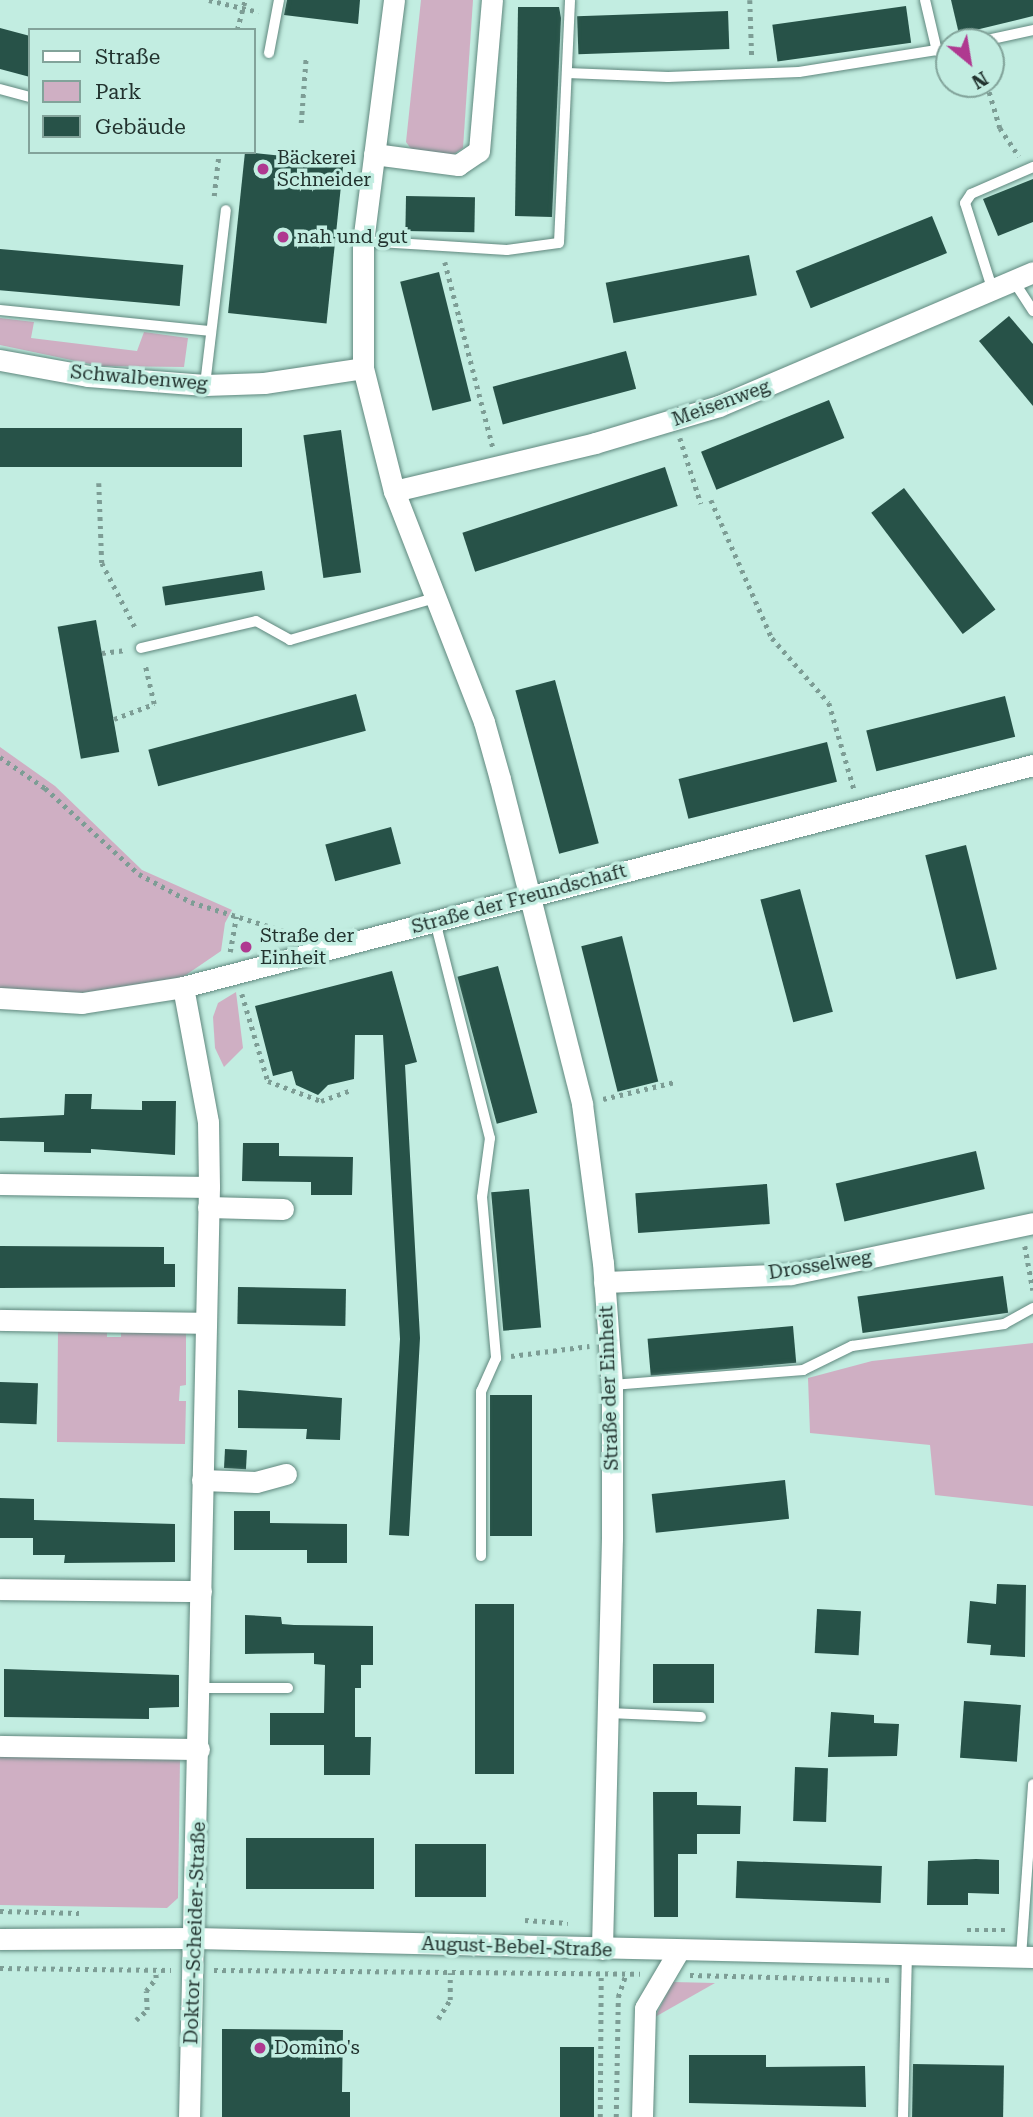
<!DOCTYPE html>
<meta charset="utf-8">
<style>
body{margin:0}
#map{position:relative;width:1033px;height:2117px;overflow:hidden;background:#c2ede1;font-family:"Roboto Serif",serif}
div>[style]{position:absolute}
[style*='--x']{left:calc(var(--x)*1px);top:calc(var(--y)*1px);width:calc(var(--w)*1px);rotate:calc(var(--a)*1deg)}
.green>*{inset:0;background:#cfafc3}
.building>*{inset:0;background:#275248;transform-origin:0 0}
.path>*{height:4.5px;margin-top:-2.25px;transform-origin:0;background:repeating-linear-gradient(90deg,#7d9d95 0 3.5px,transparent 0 8.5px)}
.roads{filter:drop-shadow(0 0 2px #60887e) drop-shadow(0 0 2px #60887e)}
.service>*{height:10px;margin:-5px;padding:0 5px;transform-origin:5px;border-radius:5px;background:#fff}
.minor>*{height:21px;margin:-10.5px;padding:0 10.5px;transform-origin:10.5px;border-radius:10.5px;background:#fff}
.dots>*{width:19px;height:19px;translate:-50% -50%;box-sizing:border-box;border:4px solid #c2ede1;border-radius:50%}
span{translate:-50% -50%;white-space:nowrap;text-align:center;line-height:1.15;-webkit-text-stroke:7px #c2ede1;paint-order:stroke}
.poi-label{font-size:19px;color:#22332f}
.left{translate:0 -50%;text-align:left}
.street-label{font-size:19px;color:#22332f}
.legend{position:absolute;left:28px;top:28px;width:228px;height:126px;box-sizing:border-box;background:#c2ede1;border:2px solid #82a39a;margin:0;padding:9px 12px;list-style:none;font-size:21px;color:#22332f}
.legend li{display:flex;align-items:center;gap:14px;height:35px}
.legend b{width:35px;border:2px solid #82a39a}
.north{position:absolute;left:935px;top:28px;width:70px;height:70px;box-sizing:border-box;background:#c2ede1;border:2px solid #82a39a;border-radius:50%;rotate:150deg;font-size:19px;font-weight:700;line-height:28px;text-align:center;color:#22332f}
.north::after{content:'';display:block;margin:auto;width:24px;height:32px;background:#af3990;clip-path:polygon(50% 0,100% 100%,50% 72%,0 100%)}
</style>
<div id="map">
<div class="green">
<i style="clip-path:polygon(421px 0,473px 0,463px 148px,451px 156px,411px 149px,406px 142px)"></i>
<i style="clip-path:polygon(0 318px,34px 322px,31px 338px,137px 351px,144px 332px,188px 338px,184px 367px,100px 366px,0 345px)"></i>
<i style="clip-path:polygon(0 747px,55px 786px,142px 870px,232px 910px,225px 923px,221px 951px,183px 977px,68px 995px,0 990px)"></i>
<i style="clip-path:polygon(236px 992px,243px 1048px,224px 1067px,215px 1048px,213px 1017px,218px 1003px)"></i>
<i style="clip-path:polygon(58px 1329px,107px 1330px,107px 1337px,121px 1337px,121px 1329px,186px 1332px,186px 1385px,180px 1386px,179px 1401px,186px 1401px,185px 1444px,57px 1442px)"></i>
<i style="clip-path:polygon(1033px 1343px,1033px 1506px,935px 1495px,930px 1445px,810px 1433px,808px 1378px,872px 1361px)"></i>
<i style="clip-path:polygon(0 1756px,180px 1759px,178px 1898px,167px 1908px,0 1905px)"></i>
<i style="clip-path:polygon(673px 1982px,715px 1983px,655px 2017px)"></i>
</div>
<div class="building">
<i style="clip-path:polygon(287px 0,360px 0,358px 24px,284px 15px)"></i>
<i style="clip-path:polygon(951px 0,1033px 0,1033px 16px,959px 34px)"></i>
<i style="left:906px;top:6px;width:37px;height:135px;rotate:82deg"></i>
<i style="clip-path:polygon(518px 7px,559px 7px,561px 18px,552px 217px,515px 216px)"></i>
<i style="left:728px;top:11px;width:38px;height:151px;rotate:88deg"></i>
<i style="clip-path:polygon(0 28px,30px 36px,30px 77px,0 69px)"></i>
<i style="left:245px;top:152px;width:99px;height:162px;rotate:6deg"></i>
<i style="clip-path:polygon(1033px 179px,1033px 222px,998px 236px,983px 199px)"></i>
<i style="left:406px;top:196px;width:69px;height:35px;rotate:1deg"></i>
<i style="left:932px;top:216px;width:40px;height:147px;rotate:68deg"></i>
<i style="left:0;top:249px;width:184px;height:41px;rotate:5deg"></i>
<i style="left:749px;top:255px;width:41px;height:146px;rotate:79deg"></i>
<i style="left:439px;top:272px;width:133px;height:40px;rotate:76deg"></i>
<i style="clip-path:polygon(1009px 316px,1033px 344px,1033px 406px,979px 341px)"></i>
<i style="left:626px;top:351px;width:39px;height:138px;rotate:75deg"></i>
<i style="left:829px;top:400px;width:41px;height:138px;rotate:68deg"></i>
<i style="left:242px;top:428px;width:39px;height:242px;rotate:90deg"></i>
<i style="left:341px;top:430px;width:144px;height:38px;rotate:82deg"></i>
<i style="left:665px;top:467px;width:41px;height:213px;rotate:72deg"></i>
<i style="left:904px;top:488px;width:152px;height:41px;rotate:53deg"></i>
<i style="left:262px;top:571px;width:19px;height:101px;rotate:81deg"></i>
<i style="left:96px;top:620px;width:134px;height:39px;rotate:80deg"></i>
<i style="left:555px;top:680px;width:169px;height:41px;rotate:75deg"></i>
<i style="left:356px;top:694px;width:38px;height:215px;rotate:75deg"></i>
<i style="left:1005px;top:696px;width:42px;height:143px;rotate:76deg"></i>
<i style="left:827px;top:742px;width:41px;height:153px;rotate:76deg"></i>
<i style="left:391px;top:827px;width:38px;height:68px;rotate:75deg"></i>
<i style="left:966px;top:845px;width:128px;height:42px;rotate:76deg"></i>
<i style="left:800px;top:889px;width:127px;height:41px;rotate:75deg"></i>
<i style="left:622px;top:936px;width:150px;height:42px;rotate:76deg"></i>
<i style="left:498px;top:966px;width:152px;height:42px;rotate:75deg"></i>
<i style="clip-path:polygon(392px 971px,417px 1062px,405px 1065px,420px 1338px,409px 1536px,389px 1535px,400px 1339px,383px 1035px,355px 1035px,354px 1079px,328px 1085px,318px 1095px,296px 1085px,292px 1071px,273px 1076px,255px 1006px)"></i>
<i style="clip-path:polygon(65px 1094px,92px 1094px,91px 1109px,142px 1110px,142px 1101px,176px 1101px,175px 1155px,91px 1149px,91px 1153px,44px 1152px,44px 1142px,0 1141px,0 1118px,64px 1115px)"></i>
<i style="clip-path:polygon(243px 1143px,279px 1143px,279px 1156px,353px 1157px,352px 1195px,311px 1195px,311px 1182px,242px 1181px)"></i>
<i style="left:976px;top:1151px;width:39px;height:144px;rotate:77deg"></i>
<i style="left:767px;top:1184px;width:40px;height:132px;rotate:86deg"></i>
<i style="left:529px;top:1189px;width:139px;height:38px;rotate:85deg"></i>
<i style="clip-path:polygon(0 1246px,164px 1247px,164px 1264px,175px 1264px,175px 1287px,0 1288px)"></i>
<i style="left:1003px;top:1276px;width:37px;height:147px;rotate:82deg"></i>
<i style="left:238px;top:1287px;width:108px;height:37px;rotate:1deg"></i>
<i style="left:793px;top:1326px;width:37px;height:146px;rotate:85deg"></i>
<i style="left:0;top:1382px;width:38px;height:41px;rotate:2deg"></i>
<i style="clip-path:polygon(238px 1390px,342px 1398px,340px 1440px,306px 1439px,307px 1429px,238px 1428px)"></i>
<i style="left:490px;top:1395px;width:42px;height:141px"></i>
<i style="left:225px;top:1449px;width:22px;height:19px;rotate:3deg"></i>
<i style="left:785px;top:1480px;width:39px;height:134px;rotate:84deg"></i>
<i style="clip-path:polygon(0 1498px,34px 1499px,34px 1528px,34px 1520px,175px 1524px,175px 1562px,64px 1563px,65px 1555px,33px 1555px,33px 1538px,0 1538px)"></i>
<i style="clip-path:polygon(234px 1511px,270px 1511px,270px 1523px,347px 1524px,347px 1563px,307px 1563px,307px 1550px,234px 1550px)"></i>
<i style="clip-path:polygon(997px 1584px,1026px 1585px,1025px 1657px,990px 1655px,991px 1645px,967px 1643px,970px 1601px,996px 1604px)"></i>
<i style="left:475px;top:1604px;width:39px;height:170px"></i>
<i style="left:817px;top:1609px;width:44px;height:44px;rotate:3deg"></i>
<i style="clip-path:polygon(245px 1615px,281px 1617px,282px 1624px,294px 1625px,373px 1626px,373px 1665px,361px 1665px,361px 1688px,355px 1688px,355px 1737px,371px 1737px,370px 1775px,324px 1775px,324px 1745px,270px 1745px,270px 1713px,324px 1713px,325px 1665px,314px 1664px,314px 1653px,245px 1654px)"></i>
<i style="left:653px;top:1664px;width:61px;height:39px"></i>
<i style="clip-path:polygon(4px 1669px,179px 1675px,179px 1707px,149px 1708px,149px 1719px,4px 1717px)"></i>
<i style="left:964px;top:1701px;width:57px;height:57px;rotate:4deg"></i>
<i style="clip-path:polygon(831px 1712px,874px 1715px,874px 1723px,899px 1724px,897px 1756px,828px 1757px)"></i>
<i style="left:795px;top:1767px;width:33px;height:54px;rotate:2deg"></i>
<i style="clip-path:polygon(653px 1792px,697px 1792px,697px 1805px,741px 1806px,740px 1834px,697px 1834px,697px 1854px,678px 1854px,678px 1917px,654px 1917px)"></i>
<i style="left:246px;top:1838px;width:128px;height:51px"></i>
<i style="left:415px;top:1844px;width:71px;height:53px"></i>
<i style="clip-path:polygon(976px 1859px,999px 1860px,999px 1894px,968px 1893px,968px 1905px,927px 1905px,928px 1861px)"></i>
<i style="left:737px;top:1861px;width:145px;height:37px;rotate:2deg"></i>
<i style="clip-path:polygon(222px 2029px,343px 2030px,342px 2092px,350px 2092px,350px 2117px,222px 2117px)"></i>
<i style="left:560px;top:2047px;width:34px;height:70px"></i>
<i style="clip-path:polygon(689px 2055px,766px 2055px,766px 2067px,865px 2066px,866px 2107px,689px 2103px)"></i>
<i style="left:913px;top:2064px;width:91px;height:53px;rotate:1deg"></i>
</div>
<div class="path">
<i style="--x:209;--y:0;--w:51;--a:13.5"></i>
<i style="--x:750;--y:0;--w:59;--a:88.1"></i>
<i style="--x:237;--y:30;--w:31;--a:-75"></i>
<i style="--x:987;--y:84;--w:46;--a:73.5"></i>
<i style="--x:1000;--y:128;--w:34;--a:56"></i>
<i style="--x:301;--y:123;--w:66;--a:-85.7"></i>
<i style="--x:214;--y:196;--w:44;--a:-83.5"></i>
<i style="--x:445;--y:262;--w:191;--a:75.5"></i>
<i style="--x:680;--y:438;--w:69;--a:72.3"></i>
<i style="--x:99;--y:483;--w:80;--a:87.9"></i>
<i style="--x:102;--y:563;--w:76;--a:62.8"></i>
<i style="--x:711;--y:500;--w:151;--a:66.2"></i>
<i style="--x:772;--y:638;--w:86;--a:48.8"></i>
<i style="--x:829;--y:703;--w:90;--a:73.8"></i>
<i style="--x:102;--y:653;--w:24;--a:-7"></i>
<i style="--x:114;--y:719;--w:43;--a:-20.6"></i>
<i style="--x:154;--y:704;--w:40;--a:-103"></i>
<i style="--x:0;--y:757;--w:55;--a:34.6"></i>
<i style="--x:45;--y:788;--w:127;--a:42.5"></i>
<i style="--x:139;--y:874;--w:59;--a:28.3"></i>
<i style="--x:191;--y:902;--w:108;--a:17.3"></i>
<i style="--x:230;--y:952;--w:36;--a:-80"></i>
<i style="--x:242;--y:994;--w:91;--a:73.4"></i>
<i style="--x:268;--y:1081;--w:57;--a:20.7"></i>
<i style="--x:321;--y:1101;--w:30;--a:-20"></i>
<i style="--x:603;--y:1099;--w:74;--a:-13.3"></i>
<i style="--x:1025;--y:1246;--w:45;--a:79.7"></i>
<i style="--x:511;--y:1356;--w:79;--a:-7.3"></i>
<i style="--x:0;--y:1911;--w:79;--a:1.5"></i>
<i style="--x:525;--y:1920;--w:43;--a:4"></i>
<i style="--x:967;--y:1930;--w:41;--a:0"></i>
<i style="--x:0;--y:1968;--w:171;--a:0.7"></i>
<i style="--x:214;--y:1970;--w:426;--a:0.5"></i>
<i style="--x:690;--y:1975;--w:202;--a:1.4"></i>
<i style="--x:438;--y:2019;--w:22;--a:-58"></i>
<i style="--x:450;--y:2000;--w:27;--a:-90"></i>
<i style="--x:136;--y:2020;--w:15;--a:-42"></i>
<i style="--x:147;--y:2010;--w:19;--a:-93"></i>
<i style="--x:146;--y:1991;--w:16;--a:-52"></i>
<i style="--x:156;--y:1978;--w:8;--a:-97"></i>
<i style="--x:600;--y:2117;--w:143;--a:-89.6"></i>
<i style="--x:616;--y:2117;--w:120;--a:-89"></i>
<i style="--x:618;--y:1997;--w:24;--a:-71"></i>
</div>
<div class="roads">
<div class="service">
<i style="--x:925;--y:0;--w:52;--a:76.8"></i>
<i style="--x:978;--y:42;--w:56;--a:-12.3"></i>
<i style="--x:269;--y:53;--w:54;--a:-79.3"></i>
<i style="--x:567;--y:73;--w:101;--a:2.3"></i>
<i style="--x:668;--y:77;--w:131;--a:-2.2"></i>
<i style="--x:799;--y:72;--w:152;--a:-9.1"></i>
<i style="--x:0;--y:89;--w:31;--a:15"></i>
<i style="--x:363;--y:241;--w:144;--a:3.6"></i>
<i style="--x:507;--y:250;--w:52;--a:-7.7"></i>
<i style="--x:559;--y:243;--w:243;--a:-87.4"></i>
<i style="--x:1013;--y:280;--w:37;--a:57"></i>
<i style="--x:992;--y:288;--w:89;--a:-107.6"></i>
<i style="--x:965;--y:203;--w:11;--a:-56"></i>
<i style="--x:971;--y:194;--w:68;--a:-23.5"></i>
<i style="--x:0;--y:310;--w:210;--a:5.7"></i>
<i style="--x:205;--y:385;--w:176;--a:-83.2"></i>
<i style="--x:141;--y:648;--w:118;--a:-13.2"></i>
<i style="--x:256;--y:621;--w:39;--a:29"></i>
<i style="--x:290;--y:640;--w:151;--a:-16.2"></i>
<i style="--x:435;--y:921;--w:224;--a:75.8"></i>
<i style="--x:490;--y:1138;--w:60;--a:97.7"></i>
<i style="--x:482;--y:1197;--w:162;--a:85"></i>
<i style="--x:496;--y:1358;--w:36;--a:114"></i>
<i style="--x:481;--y:1391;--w:165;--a:90"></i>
<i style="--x:612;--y:1385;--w:192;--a:-4.5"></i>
<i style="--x:803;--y:1370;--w:55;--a:-26.1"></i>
<i style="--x:852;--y:1346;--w:154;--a:-8.2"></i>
<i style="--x:1004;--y:1324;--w:33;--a:-29"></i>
<i style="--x:200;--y:1688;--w:88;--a:0"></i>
<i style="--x:608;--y:1713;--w:93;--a:2.5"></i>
<i style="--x:1021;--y:1957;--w:173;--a:-86"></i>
<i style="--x:903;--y:2117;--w:161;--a:-88.6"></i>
</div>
<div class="minor">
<i style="--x:394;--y:0;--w:243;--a:97.3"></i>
<i style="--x:363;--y:241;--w:127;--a:90"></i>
<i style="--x:363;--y:368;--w:127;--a:75.9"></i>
<i style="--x:394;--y:491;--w:248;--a:68.7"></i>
<i style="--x:484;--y:722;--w:59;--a:74.3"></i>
<i style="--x:500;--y:779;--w:335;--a:75.8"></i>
<i style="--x:582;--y:1104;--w:160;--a:82.5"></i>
<i style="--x:603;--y:1263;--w:122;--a:85.8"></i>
<i style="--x:612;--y:1385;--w:153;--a:90"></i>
<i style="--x:612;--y:1538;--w:411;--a:91.4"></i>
<i style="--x:374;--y:154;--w:85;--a:7.5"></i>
<i style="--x:458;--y:165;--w:25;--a:-34"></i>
<i style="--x:479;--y:151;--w:152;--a:-85.1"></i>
<i style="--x:0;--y:360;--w:89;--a:10.3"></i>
<i style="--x:88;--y:376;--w:117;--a:4.4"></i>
<i style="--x:205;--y:385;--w:59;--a:-1.9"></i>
<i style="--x:264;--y:383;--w:100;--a:-8.6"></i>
<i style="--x:394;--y:491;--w:207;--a:-13.4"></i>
<i style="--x:595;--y:443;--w:129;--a:-16.6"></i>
<i style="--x:719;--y:406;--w:341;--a:-23.1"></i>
<i style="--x:183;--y:987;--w:137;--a:79.5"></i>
<i style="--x:208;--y:1122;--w:65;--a:89.1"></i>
<i style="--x:209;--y:1187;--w:930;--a:91.23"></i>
<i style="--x:0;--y:998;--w:82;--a:3.5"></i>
<i style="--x:82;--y:1003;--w:102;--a:-9"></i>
<i style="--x:183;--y:987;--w:879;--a:-14.64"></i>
<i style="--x:0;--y:1184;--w:209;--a:0.8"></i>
<i style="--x:208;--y:1207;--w:75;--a:1.5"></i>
<i style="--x:604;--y:1282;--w:187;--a:-2.4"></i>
<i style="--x:791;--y:1274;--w:247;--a:-11.9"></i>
<i style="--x:0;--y:1320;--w:206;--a:0.8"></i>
<i style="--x:202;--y:1480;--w:54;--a:2.1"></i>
<i style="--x:256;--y:1482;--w:31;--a:-15"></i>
<i style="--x:0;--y:1589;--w:201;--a:0.6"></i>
<i style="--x:0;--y:1746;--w:199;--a:0.9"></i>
<i style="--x:0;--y:1939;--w:195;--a:-0.3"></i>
<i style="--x:195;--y:1938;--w:838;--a:1.3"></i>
<i style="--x:642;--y:2117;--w:109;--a:-88.4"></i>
<i style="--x:645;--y:2008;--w:65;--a:-59.5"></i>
</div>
</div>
<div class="dots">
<i style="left:263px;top:169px;background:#af3990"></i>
<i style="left:283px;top:237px;background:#af3990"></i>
<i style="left:246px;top:947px;background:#af3990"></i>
<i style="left:260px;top:2048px;background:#af3990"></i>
</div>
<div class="poi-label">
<span class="left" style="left:277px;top:169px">Bäckerei<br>Schneider</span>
<span class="left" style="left:297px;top:237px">nah und gut</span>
<span class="left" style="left:260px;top:947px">Straße der<br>Einheit</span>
<span class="left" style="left:274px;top:2048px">Domino's</span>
</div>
<div class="street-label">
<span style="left:139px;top:378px;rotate:5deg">Schwalbenweg</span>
<span style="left:721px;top:403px;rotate:-20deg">Meisenweg</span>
<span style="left:519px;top:899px;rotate:-15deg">Straße der Freundschaft</span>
<span style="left:820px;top:1265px;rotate:-9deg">Drosselweg</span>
<span style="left:609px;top:1388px;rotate:-92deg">Straße der Einheit</span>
<span style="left:195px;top:1933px;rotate:-88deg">Doktor-Scheider-Straße</span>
<span style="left:517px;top:1947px;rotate:2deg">August-Bebel-Straße</span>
</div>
<ul class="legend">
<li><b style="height:9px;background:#fff"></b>Straße</li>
<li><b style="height:19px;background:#cfafc3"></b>Park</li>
<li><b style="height:19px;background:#275248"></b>Gebäude</li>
</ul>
<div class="north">N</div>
</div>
